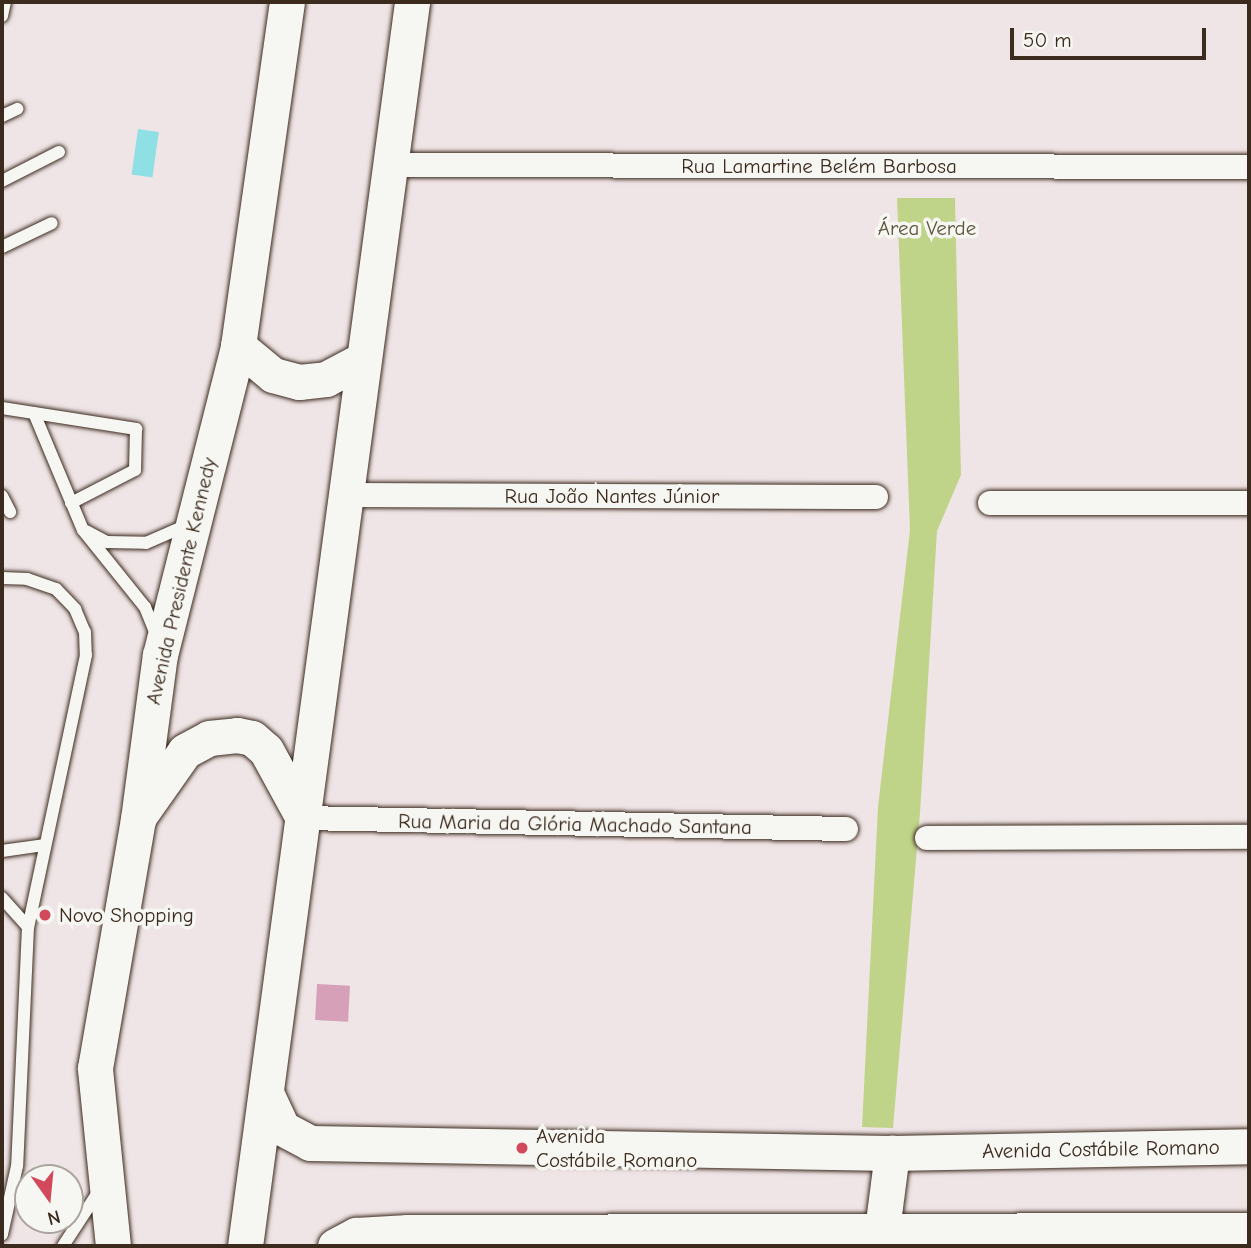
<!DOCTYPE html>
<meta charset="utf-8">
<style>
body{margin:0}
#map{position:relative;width:1251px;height:1248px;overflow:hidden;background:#f0e5e6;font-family:"Comic Neue",sans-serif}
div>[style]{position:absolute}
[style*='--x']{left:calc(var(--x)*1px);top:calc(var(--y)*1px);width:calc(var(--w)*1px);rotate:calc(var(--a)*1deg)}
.green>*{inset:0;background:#c0d489}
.water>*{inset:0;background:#8fe0e5;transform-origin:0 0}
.building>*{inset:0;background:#d6a1b8;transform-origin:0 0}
.roads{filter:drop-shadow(0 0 2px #3b2a1e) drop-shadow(0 0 2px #3b2a1e)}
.service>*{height:12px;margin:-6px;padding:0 6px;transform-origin:6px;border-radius:6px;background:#f6f6f2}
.minor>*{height:24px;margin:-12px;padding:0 12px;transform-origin:12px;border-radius:12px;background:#f6f6f2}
.secondary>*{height:35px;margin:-17.5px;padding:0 17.5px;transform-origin:17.5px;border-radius:17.5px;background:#f6f6f2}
.dots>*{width:19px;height:19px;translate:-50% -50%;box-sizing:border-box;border:4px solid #f6f6f2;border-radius:50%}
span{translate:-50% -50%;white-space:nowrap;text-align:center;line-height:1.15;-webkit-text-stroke:7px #f6f6f2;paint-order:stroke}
.street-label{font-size:21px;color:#3b2a1e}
.park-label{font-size:21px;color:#5c5439}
.poi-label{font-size:21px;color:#3b2a1e}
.left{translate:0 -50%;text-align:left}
.frame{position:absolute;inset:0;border:4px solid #3b2a1e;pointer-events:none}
.north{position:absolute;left:14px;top:1164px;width:70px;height:70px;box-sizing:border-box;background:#f6f6f2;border:2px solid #aba49d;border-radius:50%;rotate:165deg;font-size:19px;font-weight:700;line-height:28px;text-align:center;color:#3b2a1e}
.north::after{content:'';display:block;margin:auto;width:24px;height:32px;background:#d1495b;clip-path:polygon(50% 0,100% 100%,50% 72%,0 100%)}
.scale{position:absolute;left:1010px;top:28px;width:196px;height:32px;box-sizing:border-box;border:4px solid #3b2a1e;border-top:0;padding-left:9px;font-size:21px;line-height:24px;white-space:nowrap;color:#3b2a1e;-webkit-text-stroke:5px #f6f6f2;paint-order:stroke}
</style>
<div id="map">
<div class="green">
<i style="clip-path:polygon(897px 198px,955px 198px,961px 475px,937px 531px,920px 813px,893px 1128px,862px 1127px,878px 807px,910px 530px)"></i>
</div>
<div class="water">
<i style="left:138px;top:129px;width:21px;height:46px;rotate:8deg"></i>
</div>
<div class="building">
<i style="left:317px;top:984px;width:33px;height:36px;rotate:3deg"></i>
</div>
<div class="roads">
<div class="service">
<i style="--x:2;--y:16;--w:14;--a:-78"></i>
<i style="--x:2;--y:116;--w:17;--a:-25"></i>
<i style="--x:2;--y:181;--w:64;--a:-27"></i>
<i style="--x:2;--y:247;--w:55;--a:-25.6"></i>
<i style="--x:2;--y:408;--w:136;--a:8.9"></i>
<i style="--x:136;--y:429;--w:41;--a:91.4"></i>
<i style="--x:135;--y:470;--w:72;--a:152.7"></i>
<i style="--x:34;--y:413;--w:127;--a:67.3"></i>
<i style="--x:83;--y:530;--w:99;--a:51.2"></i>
<i style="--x:145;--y:607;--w:29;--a:68"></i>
<i style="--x:2;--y:496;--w:18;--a:63"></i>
<i style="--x:86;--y:531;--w:24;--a:28"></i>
<i style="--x:107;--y:542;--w:39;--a:1"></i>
<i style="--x:146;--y:543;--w:45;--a:-23.7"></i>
<i style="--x:2;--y:578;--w:25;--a:2"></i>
<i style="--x:27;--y:579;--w:31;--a:19"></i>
<i style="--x:56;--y:589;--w:28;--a:46"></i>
<i style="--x:75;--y:609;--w:25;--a:67"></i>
<i style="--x:85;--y:632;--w:23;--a:88"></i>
<i style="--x:86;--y:655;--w:278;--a:102"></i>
<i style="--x:28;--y:927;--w:239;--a:92.6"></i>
<i style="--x:17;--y:1166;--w:70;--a:102.4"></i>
<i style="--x:2;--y:851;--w:42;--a:-8.1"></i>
<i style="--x:2;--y:898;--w:39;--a:48"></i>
<i style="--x:63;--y:1246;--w:66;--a:-56.8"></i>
</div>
<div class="minor">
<i style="--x:390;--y:165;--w:859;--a:0.13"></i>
<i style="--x:348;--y:495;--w:528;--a:0.22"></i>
<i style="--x:990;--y:503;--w:259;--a:0"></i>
<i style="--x:303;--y:818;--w:543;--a:1.16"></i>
<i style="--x:927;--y:838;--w:322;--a:-0.2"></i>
</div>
<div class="secondary">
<i style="--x:238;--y:346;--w:45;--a:39.6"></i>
<i style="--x:273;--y:375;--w:27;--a:15"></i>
<i style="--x:299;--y:382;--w:27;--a:-6"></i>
<i style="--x:326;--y:379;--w:40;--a:-28"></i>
<i style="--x:140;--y:815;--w:78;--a:-54.9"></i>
<i style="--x:185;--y:751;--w:27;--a:-28"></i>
<i style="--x:209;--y:738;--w:28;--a:-6"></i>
<i style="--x:237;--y:735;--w:15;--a:11"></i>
<i style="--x:252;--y:738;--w:18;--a:41"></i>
<i style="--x:266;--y:750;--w:77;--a:61.4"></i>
<i style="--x:266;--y:1093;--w:38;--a:65"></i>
<i style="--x:282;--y:1128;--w:32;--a:28"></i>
<i style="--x:310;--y:1143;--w:582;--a:0.98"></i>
<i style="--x:892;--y:1153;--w:357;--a:-1.1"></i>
<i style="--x:882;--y:1230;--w:78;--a:-82.6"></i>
<i style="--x:113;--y:1246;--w:179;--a:-95.8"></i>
<i style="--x:95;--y:1068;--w:253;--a:-80.2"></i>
<i style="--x:138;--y:819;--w:165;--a:-82.4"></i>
<i style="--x:160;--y:655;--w:319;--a:-75.8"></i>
<i style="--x:238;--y:346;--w:347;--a:-81.9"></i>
<i style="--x:245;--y:1246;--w:1255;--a:-82.35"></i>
<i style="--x:335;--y:1246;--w:24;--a:-28"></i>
<i style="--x:356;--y:1235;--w:52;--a:-3.3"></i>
<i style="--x:408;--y:1232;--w:841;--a:-0.14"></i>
</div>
</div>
<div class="dots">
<i style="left:45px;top:915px;background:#d1495b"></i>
<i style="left:522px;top:1148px;background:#d1495b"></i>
</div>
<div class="street-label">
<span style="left:819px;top:166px">Rua Lamartine Belém Barbosa</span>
<span style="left:612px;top:496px">Rua João Nantes Júnior</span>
<span style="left:181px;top:581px;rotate:-77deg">Avenida Presidente Kennedy</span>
<span style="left:575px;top:824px;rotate:1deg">Rua Maria da Glória Machado Santana</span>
<span style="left:1101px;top:1149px;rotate:-1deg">Avenida Costábile Romano</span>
</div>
<div class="park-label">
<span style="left:927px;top:228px">Área Verde</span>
</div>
<div class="poi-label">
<span class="left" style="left:59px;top:915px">Novo Shopping</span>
<span class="left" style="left:536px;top:1148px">Avenida<br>Costábile Romano</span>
</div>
<div class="frame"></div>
<div class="north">N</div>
<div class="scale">50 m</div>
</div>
